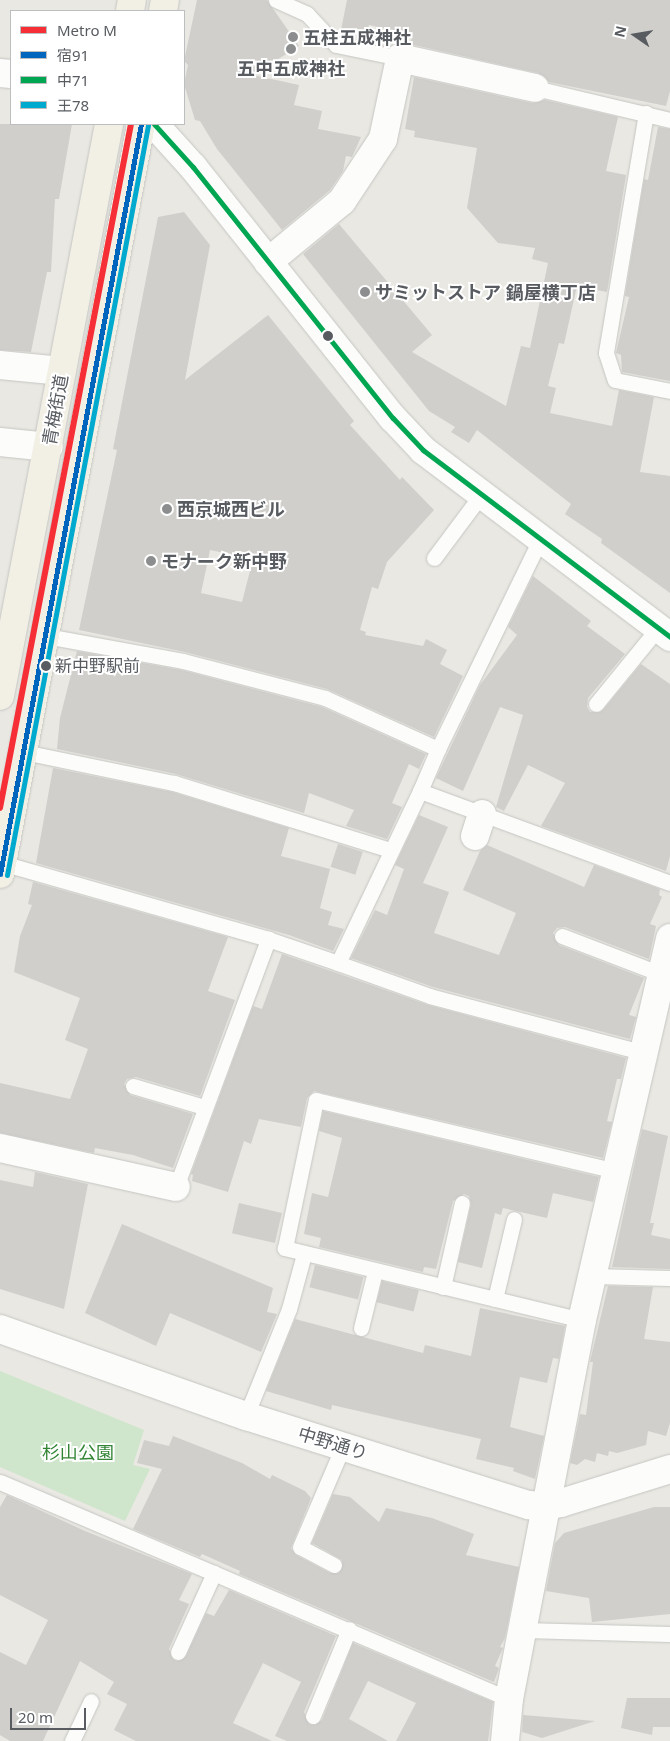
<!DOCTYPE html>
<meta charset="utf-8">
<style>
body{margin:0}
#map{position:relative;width:670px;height:1741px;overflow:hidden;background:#e9e8e2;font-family:"Noto Sans","Noto Sans JP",sans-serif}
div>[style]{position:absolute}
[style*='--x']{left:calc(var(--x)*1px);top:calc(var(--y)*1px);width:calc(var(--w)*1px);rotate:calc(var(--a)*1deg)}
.green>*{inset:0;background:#d0e6cc}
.building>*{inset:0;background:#d0cfcc;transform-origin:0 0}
.roads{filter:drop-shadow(0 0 1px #c5c5c3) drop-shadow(0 0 1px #c5c5c3)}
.lane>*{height:15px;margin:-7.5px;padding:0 7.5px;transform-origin:7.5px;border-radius:7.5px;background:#fcfcfb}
.street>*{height:28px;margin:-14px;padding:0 14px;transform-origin:14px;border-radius:14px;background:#fcfcfb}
.secondary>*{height:28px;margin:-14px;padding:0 14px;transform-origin:14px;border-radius:14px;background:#fcfcfb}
.primary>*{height:28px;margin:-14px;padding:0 14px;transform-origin:14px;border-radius:14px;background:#f2efe5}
.bus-1>*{height:5px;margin:-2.5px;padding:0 2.5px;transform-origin:2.5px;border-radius:2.5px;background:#0065bd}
.bus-2>*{height:5px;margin:-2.5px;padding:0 2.5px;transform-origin:2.5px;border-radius:2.5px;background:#00a651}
.bus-3>*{height:5px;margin:-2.5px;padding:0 2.5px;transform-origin:2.5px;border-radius:2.5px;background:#00a9ce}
.metro-1>*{height:6px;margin:-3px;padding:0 3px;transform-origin:3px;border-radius:3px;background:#f62e36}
.dots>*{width:14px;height:14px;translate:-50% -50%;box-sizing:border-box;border:2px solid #fff;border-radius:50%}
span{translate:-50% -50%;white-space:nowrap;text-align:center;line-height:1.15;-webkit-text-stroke:4px #fff;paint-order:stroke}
.bus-label{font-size:17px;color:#585c61}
.left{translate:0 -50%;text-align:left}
.poi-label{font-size:18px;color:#585c61;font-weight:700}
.street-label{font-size:18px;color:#585c61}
.park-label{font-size:18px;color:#338535}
.legend{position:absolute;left:10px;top:10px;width:175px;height:115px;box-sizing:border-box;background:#fff;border:1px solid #bcbec0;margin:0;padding:6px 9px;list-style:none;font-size:15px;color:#585c61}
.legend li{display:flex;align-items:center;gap:10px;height:25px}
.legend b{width:25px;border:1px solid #bcbec0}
.north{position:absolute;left:610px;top:10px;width:50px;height:50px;-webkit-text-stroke:4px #fff;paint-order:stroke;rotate:283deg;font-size:14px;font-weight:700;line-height:20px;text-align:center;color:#585c61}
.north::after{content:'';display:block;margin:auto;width:18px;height:22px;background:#585c61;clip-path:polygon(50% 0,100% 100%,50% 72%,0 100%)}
.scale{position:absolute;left:10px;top:1708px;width:76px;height:22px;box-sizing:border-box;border:2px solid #585c61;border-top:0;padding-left:6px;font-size:15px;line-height:18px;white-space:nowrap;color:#585c61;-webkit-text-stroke:4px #fff;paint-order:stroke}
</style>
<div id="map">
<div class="green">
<i style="clip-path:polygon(0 1371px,144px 1430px,133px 1465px,150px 1469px,125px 1521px,0 1467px)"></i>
</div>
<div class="building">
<i style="clip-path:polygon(197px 0,267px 0,299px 46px,253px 75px,299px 85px,294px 105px,322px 111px,318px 129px,361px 137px,352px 157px,346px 156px,343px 171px,330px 190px,282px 230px,217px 149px,200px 121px,195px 120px,184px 84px,188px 65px,184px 61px)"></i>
<i style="clip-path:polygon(347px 0,670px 0,670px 91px,666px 106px,549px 82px,538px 73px,410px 44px,413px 34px,369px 25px,367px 34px,341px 30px)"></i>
<i style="clip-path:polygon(414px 77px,532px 103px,545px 100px,618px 117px,606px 171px,626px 175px,607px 292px,577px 286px,564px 344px,559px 343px,548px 386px,556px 388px,550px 413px,612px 426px,619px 390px,654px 397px,640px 472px,670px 476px,670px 593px,601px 543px,602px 539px,565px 514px,571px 504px,477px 430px,469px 443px,451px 432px,455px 427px,429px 411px,303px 254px,339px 224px,432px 335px,412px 352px,506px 406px,521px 346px,530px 348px,548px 263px,532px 259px,535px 248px,498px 243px,467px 208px,477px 148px,414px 137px,415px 131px,405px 129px)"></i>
<i style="clip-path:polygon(0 124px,72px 124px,59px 199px,55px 199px,51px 272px,47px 272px,31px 352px,0 350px)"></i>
<i style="clip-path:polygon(658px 127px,670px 129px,670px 381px,622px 372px,621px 355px,616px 353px,629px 297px,625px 296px,644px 179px,648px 180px)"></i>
<i style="clip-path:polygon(evenodd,184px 212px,210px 245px,185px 380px,268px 315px,354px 421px,350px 425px,400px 480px,402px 477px,434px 510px,387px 562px,378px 589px,372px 587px,360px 630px,366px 632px,365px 635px,423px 646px,426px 639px,447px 650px,440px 664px,463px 676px,434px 737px,327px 689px,185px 652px,79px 630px,117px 450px,113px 449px,158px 217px,184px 212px,210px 550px,253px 559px,242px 602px,201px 593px,210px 550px)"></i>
<i style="clip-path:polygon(533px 576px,591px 621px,587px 626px,625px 654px,588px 698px,587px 707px,590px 712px,603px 710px,641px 664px,670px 684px,670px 856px,666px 871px,541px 826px,565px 783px,528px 765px,504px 811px,496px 807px,523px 715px,500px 707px,463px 791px,436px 778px,480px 685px,517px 635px,508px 627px)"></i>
<i style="clip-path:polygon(77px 651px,181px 670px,322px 707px,426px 754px,419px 769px,409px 764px,392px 803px,402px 807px,387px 839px,346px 826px,354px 810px,309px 793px,304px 813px,176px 774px,57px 749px,60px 718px)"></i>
<i style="clip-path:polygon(53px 768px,172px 792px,289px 828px,281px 856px,330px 869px,320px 908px,332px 912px,328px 925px,344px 929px,333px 951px,289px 935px,36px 863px)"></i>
<i style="clip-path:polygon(419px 815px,448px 827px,423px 883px,449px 892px,434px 933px,499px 955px,516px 913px,463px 890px,480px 851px,487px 845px,584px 887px,594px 865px,660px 889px,659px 895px,662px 897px,650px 924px,656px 926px,649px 959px,565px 927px,557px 928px,553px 933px,559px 945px,644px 978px,629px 1015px,636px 1017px,630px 1039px,433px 987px,351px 958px,375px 910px,387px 915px,404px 869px,395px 865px)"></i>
<i style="left:338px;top:844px;width:26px;height:24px;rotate:18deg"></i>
<i style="clip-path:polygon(33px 882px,228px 937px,208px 991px,235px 1000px,200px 1096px,136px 1077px,127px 1079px,124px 1084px,130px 1095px,193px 1114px,173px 1168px,133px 1155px,95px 1148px,94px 1153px,0 1133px,0 1083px,70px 1099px,88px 1049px,65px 1040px,80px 998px,14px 972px,20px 936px,32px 905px,28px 904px)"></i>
<i style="clip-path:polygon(282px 954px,428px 1005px,626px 1058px,621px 1079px,617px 1079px,607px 1121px,612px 1122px,603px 1158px,314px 1091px,307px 1098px,301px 1127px,259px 1119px,251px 1144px,244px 1141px,228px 1192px,192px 1181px,193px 1175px,191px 1174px,253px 1006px,262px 1009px)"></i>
<i style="clip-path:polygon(323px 1111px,599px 1177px,593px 1202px,553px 1193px,547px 1218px,503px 1208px,501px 1215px,495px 1213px,482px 1268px,458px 1262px,471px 1205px,469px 1196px,464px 1194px,453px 1201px,436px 1269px,424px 1267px,423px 1272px,319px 1247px,321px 1238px,304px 1234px,312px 1193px,328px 1197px,342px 1138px,319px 1131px)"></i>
<i style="clip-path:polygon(642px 1129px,668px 1136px,650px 1223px,654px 1223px,651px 1235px,670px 1239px,670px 1269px,612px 1267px)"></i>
<i style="clip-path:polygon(35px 1172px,88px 1184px,64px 1309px,0 1289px,0 1180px,33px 1187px)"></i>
<i style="left:239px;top:1203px;width:44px;height:31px;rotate:13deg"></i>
<i style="clip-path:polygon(122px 1224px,273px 1288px,267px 1312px,277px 1314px,261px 1352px,170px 1313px,156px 1346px,85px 1313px)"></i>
<i style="left:315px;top:1265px;width:50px;height:23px;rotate:14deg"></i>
<i style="left:382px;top:1281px;width:38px;height:22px;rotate:14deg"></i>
<i style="clip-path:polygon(608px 1286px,653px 1287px,644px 1339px,670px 1342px,670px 1423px,666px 1436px,648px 1431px,646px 1445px,617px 1453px,609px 1451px,608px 1456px,597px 1453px,595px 1462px,585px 1459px,577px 1465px,570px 1463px,580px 1414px,586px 1415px,593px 1362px,590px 1362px)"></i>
<i style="clip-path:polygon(480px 1308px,565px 1326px,559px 1359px,553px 1358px,547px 1383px,520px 1377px,510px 1427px,544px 1436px,535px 1479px,513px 1471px,514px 1468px,476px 1459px,481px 1439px,332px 1405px,331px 1410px,266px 1391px,295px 1319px,423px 1353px,425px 1345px,471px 1356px)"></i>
<i style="clip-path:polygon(173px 1436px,242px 1463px,270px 1479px,272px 1475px,305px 1491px,311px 1498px,291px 1548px,296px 1555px,330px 1573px,339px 1573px,342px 1560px,312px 1543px,333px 1494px,350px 1497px,379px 1522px,386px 1508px,432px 1518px,474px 1534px,466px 1555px,519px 1567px,505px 1638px,500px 1647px,503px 1648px,495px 1666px,499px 1668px,494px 1682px,239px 1574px,240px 1571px,202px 1554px,200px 1557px,133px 1529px,162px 1469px,137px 1463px,144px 1440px,169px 1446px)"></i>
<i style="clip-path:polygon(7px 1495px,85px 1531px,192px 1574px,179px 1600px,189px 1604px,169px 1649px,174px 1660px,179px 1661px,186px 1656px,206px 1613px,214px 1616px,229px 1590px,336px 1636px,304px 1712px,309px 1724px,315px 1725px,322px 1720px,353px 1643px,493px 1702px,488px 1741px,396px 1741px,416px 1703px,368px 1681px,349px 1719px,388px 1741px,287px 1741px,275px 1736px,301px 1682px,263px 1663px,233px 1723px,272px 1741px,136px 1741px,114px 1730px,127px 1704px,107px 1694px,114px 1682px,80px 1661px,43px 1741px,10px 1741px,0 1735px,0 1652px,26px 1665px,48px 1620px,0 1595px,0 1507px)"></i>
<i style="clip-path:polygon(654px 1507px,670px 1507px,670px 1614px,592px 1622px,589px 1598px,546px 1591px,555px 1543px,564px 1533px)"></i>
<i style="clip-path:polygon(627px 1698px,670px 1698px,670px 1727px,653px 1727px,652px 1735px,621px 1728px)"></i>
<i style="clip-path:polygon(523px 1715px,595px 1721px,542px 1738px,522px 1732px)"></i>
</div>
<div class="roads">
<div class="lane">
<i style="--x:276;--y:0;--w:34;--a:24"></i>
<i style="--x:307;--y:14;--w:42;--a:46.9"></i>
<i style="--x:336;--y:45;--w:65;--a:11.5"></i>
<i style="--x:535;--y:88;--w:139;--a:13.3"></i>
<i style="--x:646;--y:113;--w:243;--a:99.5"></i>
<i style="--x:606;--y:353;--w:28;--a:72"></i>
<i style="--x:615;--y:380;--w:56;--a:11.3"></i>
<i style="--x:434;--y:558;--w:79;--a:-53.3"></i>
<i style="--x:46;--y:636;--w:139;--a:10.3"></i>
<i style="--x:183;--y:661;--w:147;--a:14.6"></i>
<i style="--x:325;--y:698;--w:124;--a:24.3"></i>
<i style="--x:438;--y:749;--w:233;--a:-64"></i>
<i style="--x:596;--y:704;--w:98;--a:-50.8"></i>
<i style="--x:24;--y:752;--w:153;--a:11.7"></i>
<i style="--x:174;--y:783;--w:226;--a:17.2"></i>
<i style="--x:420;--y:791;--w:46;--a:-66.8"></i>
<i style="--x:2;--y:863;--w:277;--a:15.9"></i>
<i style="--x:268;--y:939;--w:74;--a:18.9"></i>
<i style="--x:562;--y:936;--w:106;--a:21"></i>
<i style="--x:645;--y:1053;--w:222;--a:-165.2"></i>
<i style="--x:430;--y:996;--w:98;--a:-160.3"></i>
<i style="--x:338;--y:963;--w:191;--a:-64.5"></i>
<i style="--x:420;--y:791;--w:266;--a:20.2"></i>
<i style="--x:133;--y:1086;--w:74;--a:16.5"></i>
<i style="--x:176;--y:1187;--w:265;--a:-69.6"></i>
<i style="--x:593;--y:1276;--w:77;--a:1.5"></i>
<i style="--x:443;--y:1287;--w:86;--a:-77.3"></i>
<i style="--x:495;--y:1299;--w:82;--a:-76.6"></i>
<i style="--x:582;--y:1320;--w:306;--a:-166.4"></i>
<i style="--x:285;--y:1248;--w:151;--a:-78.2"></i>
<i style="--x:316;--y:1100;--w:308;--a:13.3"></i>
<i style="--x:361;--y:1328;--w:59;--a:-76.2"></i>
<i style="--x:246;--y:1416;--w:115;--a:-68.1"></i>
<i style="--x:289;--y:1309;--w:57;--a:-74.7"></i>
<i style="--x:0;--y:1482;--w:553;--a:23.09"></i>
<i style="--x:334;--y:1565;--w:38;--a:-152"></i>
<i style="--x:300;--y:1547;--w:110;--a:-66.9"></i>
<i style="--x:523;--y:1630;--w:147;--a:1.6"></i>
<i style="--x:178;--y:1652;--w:87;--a:-65.5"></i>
<i style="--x:313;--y:1716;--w:94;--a:-67.5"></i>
<i style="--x:72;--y:1741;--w:44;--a:-64.6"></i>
</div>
<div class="street">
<i style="--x:268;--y:262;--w:96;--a:-39.5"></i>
<i style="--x:342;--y:201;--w:74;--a:-56.5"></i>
<i style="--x:383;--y:139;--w:83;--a:-78.1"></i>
<i style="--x:400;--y:58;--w:138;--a:12.5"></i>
<i style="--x:0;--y:365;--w:62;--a:5.5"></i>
<i style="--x:0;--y:442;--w:49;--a:5.8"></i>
<i style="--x:475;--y:836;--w:23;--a:-72"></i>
<i style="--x:0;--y:1148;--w:180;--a:12.5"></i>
<i style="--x:505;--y:1741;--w:42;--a:-84.6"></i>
<i style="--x:509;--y:1699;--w:386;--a:-79.1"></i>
<i style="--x:582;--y:1320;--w:392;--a:-77"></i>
</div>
<div class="secondary">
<i style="--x:0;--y:73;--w:11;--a:5"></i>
<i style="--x:154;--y:124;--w:58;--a:47.8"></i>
<i style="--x:193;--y:167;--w:321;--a:51.5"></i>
<i style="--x:393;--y:418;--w:44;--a:46.8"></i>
<i style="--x:423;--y:450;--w:310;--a:37.1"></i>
<i style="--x:0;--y:1329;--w:261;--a:19.5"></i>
<i style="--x:246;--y:1416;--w:297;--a:17.5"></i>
<i style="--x:529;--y:1505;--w:16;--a:4"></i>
<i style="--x:545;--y:1506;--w:16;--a:-11"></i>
<i style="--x:561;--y:1503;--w:114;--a:-17.3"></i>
</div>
<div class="primary">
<i style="--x:130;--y:11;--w:11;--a:-80"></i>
<i style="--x:163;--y:11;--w:11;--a:-80"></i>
<i style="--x:0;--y:696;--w:582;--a:-79.21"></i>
<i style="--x:0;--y:874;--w:763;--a:-79.35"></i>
</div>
</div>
<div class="bus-1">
<i style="--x:0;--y:874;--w:763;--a:-79.35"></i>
</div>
<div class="bus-2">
<i style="--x:154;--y:124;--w:58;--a:47.8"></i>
<i style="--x:193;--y:167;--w:321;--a:51.5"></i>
<i style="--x:393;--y:418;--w:44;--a:46.8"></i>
<i style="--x:423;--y:450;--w:310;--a:37.1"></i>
</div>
<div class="bus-3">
<i style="--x:7;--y:875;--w:763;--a:-79.35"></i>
</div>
<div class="metro-1">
<i style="--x:0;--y:808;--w:696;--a:-79.16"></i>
</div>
<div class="dots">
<i style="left:293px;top:37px;background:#8b8d8e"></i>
<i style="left:291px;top:49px;background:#8b8d8e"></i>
<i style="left:365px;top:292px;background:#8b8d8e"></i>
<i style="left:328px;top:336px;background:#585c61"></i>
<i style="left:167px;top:509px;background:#8b8d8e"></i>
<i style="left:151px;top:561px;background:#8b8d8e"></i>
<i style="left:46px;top:666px;background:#585c61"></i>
</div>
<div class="bus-label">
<span class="left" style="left:55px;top:666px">新中野駅前</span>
</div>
<div class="poi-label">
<span class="left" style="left:303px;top:37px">五柱五成神社</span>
<span style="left:291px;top:68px">五中五成神社</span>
<span class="left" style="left:375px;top:292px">サミットストア 鍋屋横丁店</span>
<span class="left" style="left:177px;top:509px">西京城西ビル</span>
<span class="left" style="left:161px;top:561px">モナーク新中野</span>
</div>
<div class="street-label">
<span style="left:55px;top:410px;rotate:-80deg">青梅街道</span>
<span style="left:333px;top:1443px;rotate:17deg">中野通り</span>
</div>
<div class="park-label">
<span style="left:78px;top:1452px">杉山公園</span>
</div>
<ul class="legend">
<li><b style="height:6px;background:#f62e36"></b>Metro M</li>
<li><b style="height:6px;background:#0065bd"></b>宿91</li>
<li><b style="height:6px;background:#00a651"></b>中71</li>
<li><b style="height:6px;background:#00a9ce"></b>王78</li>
</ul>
<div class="north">N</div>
<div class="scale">20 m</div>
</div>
